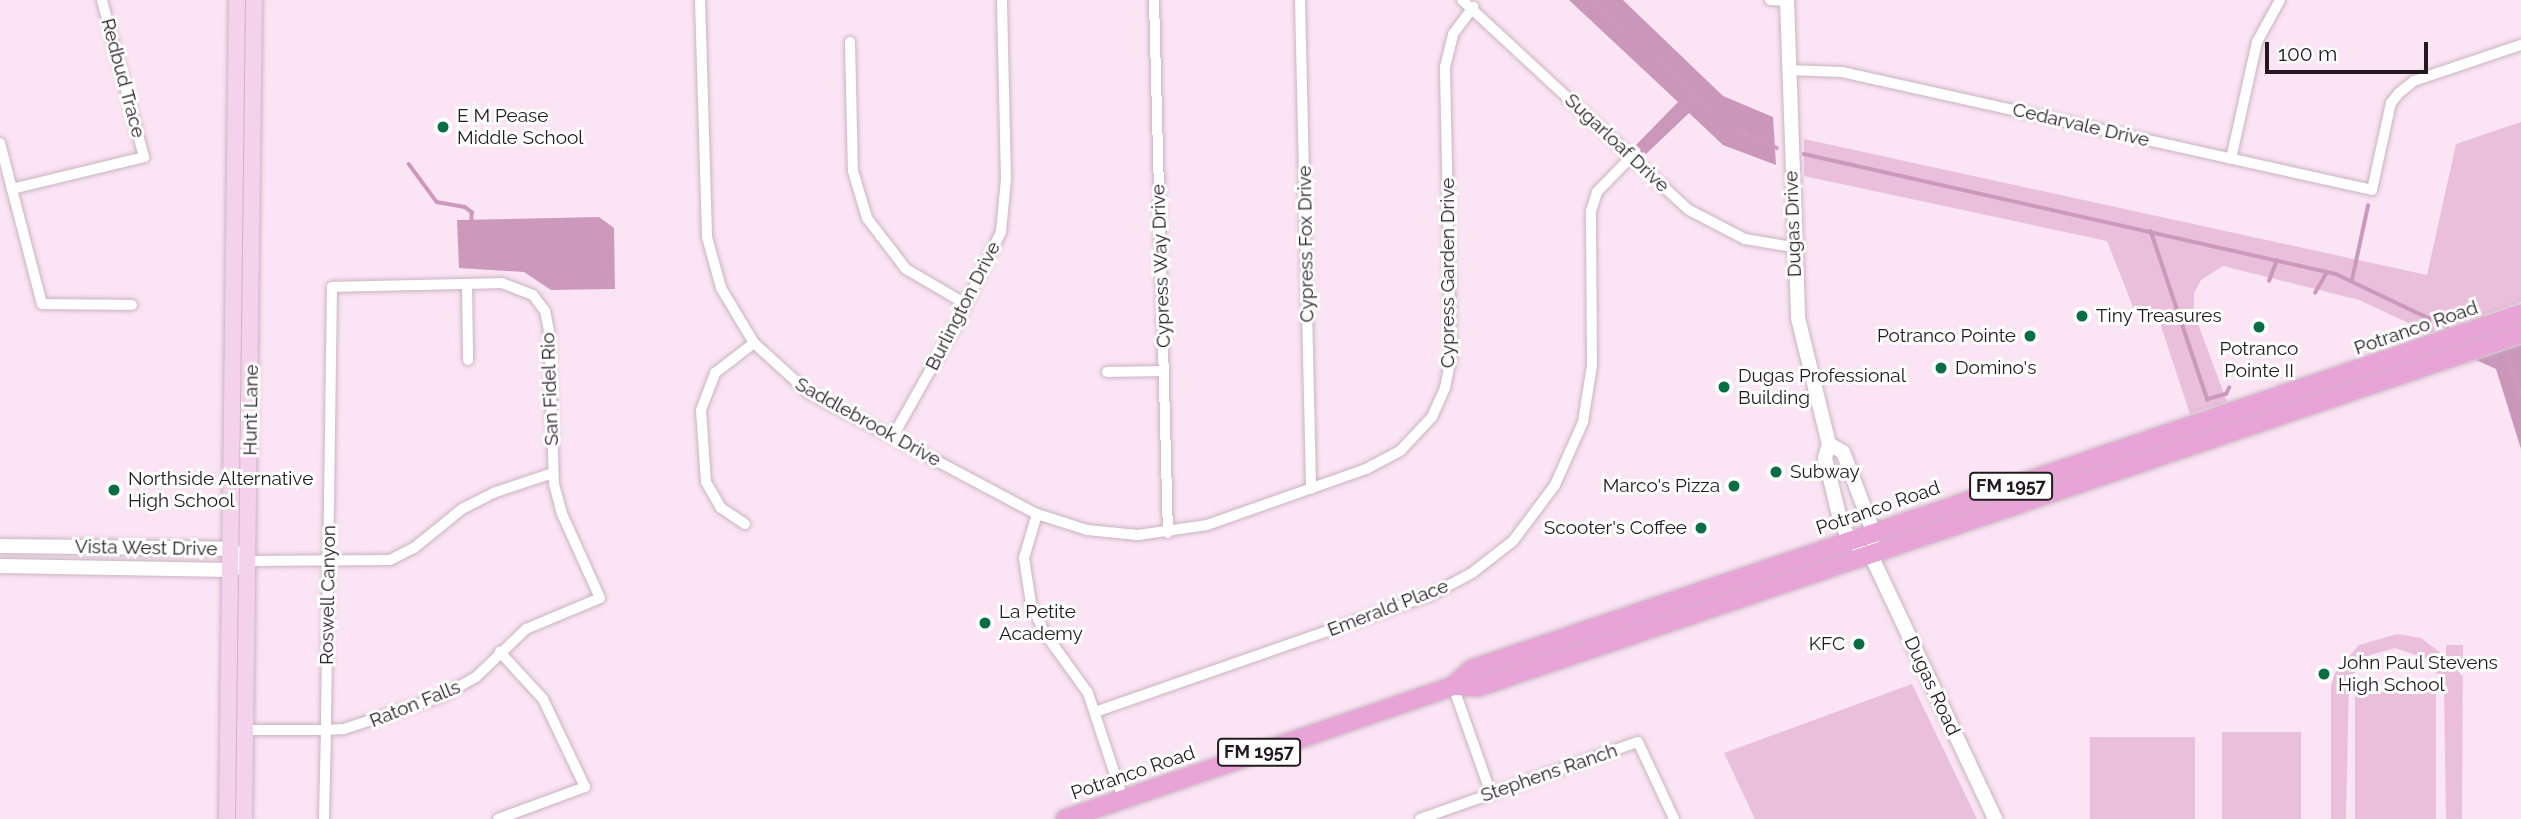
<!DOCTYPE html>
<style>
body{margin:0}
#map{position:relative;width:2521px;height:819px;overflow:hidden;background:#fbe4f3;font-family:Raleway,sans-serif}
div>[style]{position:absolute}
[style*='--x']{left:calc(var(--x)*1px);top:calc(var(--y)*1px);width:calc(var(--w)*1px);rotate:calc(var(--a)*1deg)}
.green>*{inset:0;background:#e9bfdb;transform-origin:0 0}
.forest>*{inset:0;background:#ca97bb}
.water>*{inset:0;background:#cc99bd}
.stream>*{height:3.5px;margin:-1.75px;padding:0 1.75px;transform-origin:1.75px;border-radius:1.75px;background:#cc99bd}
.roads{filter:drop-shadow(0 0 2px #c9b4c2) drop-shadow(0 0 2px #c9b4c2)}
.minor>*{height:10px;margin:-5px;padding:0 5px;transform-origin:5px;border-radius:5px;background:#fff}
.tertiary>*{height:14px;margin:-7px;padding:0 7px;transform-origin:7px;border-radius:7px;background:#fff}
.secondary>*{height:16px;margin:-8px;padding:0 8px;transform-origin:8px;border-radius:8px;background:#f4d2eb}
.primary>*{height:18px;margin:-9px;padding:0 9px;transform-origin:9px;border-radius:9px;background:#e9a4d7}
.dots>*{width:19px;height:19px;translate:-50% -50%;box-sizing:border-box;border:4px solid #fff;border-radius:50%}
span{translate:-50% -50%;white-space:nowrap;text-align:center;line-height:1.15;-webkit-text-stroke:6px #fff;paint-order:stroke}
.shield-label span{padding:2px 5px;background:#fff;border:2px solid;border-radius:5px;-webkit-text-stroke-width:0}
.shield-label{font-size:18px;color:#221a1f;font-weight:700}
.street-label{font-size:19px;color:#221a1f}
.poi-label{font-size:19px;color:#221a1f}
.left{translate:0 -50%;text-align:left}
.right{translate:-100% -50%;text-align:right}
.scale{position:absolute;left:2265px;top:42px;width:163px;height:32px;box-sizing:border-box;border:4px solid #221a1f;border-top:0;padding-left:9px;font-size:21px;line-height:24px;white-space:nowrap;color:#221a1f;-webkit-text-stroke:5px #fff;paint-order:stroke}
</style>
<div id="map">
<div class="green">
<i style="clip-path:polygon(2521px 122px,2521px 302px,2430px 333px,2359px 300px,2223px 266px,2201px 280px,2194px 293px,2194px 313px,2227px 402px,2190px 414px,2158px 317px,2133px 307px,2107px 241px,1804px 176px,1804px 139px,2427px 275px,2456px 144px)"></i>
<i style="clip-path:polygon(2397px 634px,2421px 638px,2446px 657px,2446px 645px,2463px 645px,2462px 819px,2446px 819px,2444px 685px,2428px 659px,2395px 648px,2370px 655px,2349px 679px,2346px 819px,2331px 819px,2331px 685px,2335px 673px,2359px 645px)"></i>
<i style="clip-path:polygon(1912px 684px,1977px 819px,1755px 819px,1724px 753px)"></i>
<i style="left:2355px;top:692px;width:81px;height:127px"></i>
<i style="left:2222px;top:732px;width:79px;height:87px"></i>
<i style="left:2195px;top:737px;width:82px;height:105px;rotate:90deg"></i>
</div>
<div class="forest">
<i style="clip-path:polygon(1569px 0,1623px 0,1723px 96px,1773px 117px,1776px 165px,1723px 145px,1689px 113px,1646px 154px,1636px 145px,1678px 102px)"></i>
<i style="clip-path:polygon(2521px 345px,2521px 449px,2496px 369px,2476px 360px)"></i>
</div>
<div class="water">
<i style="clip-path:polygon(599px 217px,614px 228px,615px 289px,551px 290px,524px 272px,459px 268px,457px 220px)"></i>
</div>
<div class="stream">
<i style="--x:1592;--y:0;--w:190;--a:42.2"></i>
<i style="--x:1733;--y:128;--w:48;--a:24.4"></i>
<i style="--x:1642;--y:151;--w:76;--a:-45"></i>
<i style="--x:1804;--y:154;--w:545;--a:12.71"></i>
<i style="--x:2336;--y:274;--w:123;--a:25.5"></i>
<i style="--x:409;--y:164;--w:47;--a:53.6"></i>
<i style="--x:437;--y:202;--w:28;--a:10"></i>
<i style="--x:465;--y:207;--w:9;--a:36"></i>
<i style="--x:472;--y:212;--w:8;--a:90"></i>
<i style="--x:2151;--y:231;--w:178;--a:71.4"></i>
<i style="--x:2352;--y:280;--w:76;--a:-77.8"></i>
<i style="--x:2269;--y:281;--w:22;--a:-69"></i>
<i style="--x:2315;--y:293;--w:24;--a:-60"></i>
<i style="--x:2507;--y:352;--w:44;--a:71.6"></i>
<i style="--x:2208;--y:399;--w:19;--a:-16"></i>
<i style="--x:2226;--y:394;--w:7;--a:-63"></i>
</div>
<div class="roads">
<div class="minor">
<i style="--x:700;--y:0;--w:237;--a:88.3"></i>
<i style="--x:707;--y:237;--w:53;--a:74.6"></i>
<i style="--x:721;--y:288;--w:64;--a:59"></i>
<i style="--x:754;--y:343;--w:74;--a:42.3"></i>
<i style="--x:809;--y:393;--w:258;--a:28"></i>
<i style="--x:1037;--y:514;--w:52;--a:17.7"></i>
<i style="--x:1087;--y:530;--w:51;--a:5.6"></i>
<i style="--x:1138;--y:535;--w:70;--a:-8.2"></i>
<i style="--x:1207;--y:525;--w:169;--a:-19.4"></i>
<i style="--x:1366;--y:469;--w:40;--a:-28"></i>
<i style="--x:1401;--y:450;--w:45;--a:-46.8"></i>
<i style="--x:1432;--y:417;--w:32;--a:-66"></i>
<i style="--x:1445;--y:388;--w:32;--a:-79"></i>
<i style="--x:1451;--y:357;--w:290;--a:-91.2"></i>
<i style="--x:1445;--y:67;--w:34;--a:-76"></i>
<i style="--x:1453;--y:34;--w:34;--a:-53"></i>
<i style="--x:1154;--y:0;--w:533;--a:88.5"></i>
<i style="--x:1300;--y:0;--w:489;--a:88.7"></i>
<i style="--x:1462;--y:0;--w:309;--a:42.8"></i>
<i style="--x:1689;--y:210;--w:63;--a:27.4"></i>
<i style="--x:1745;--y:239;--w:49;--a:9.5"></i>
<i style="--x:1770;--y:0;--w:17;--a:3"></i>
<i style="--x:850;--y:42;--w:129;--a:88.7"></i>
<i style="--x:853;--y:171;--w:49;--a:73.4"></i>
<i style="--x:867;--y:218;--w:64;--a:52.6"></i>
<i style="--x:906;--y:269;--w:69;--a:30.3"></i>
<i style="--x:1788;--y:70;--w:54;--a:2.1"></i>
<i style="--x:1842;--y:72;--w:543;--a:12.55"></i>
<i style="--x:2372;--y:190;--w:89;--a:-77.7"></i>
<i style="--x:2391;--y:103;--w:13;--a:-51"></i>
<i style="--x:2399;--y:93;--w:19;--a:-39"></i>
<i style="--x:2414;--y:81;--w:113;--a:-18.6"></i>
<i style="--x:0;--y:143;--w:166;--a:75.4"></i>
<i style="--x:42;--y:304;--w:90;--a:0.6"></i>
<i style="--x:2231;--y:159;--w:120;--a:-77.5"></i>
<i style="--x:2257;--y:42;--w:48;--a:-61.3"></i>
<i style="--x:12;--y:189;--w:136;--a:-13.6"></i>
<i style="--x:144;--y:157;--w:163;--a:-105"></i>
<i style="--x:467;--y:284;--w:76;--a:89.2"></i>
<i style="--x:1107;--y:372;--w:57;--a:-1"></i>
<i style="--x:893;--y:436;--w:124;--a:-60.5"></i>
<i style="--x:954;--y:328;--w:107;--a:-63.9"></i>
<i style="--x:1001;--y:232;--w:53;--a:-84.6"></i>
<i style="--x:1006;--y:179;--w:179;--a:-91.3"></i>
<i style="--x:1037;--y:514;--w:46;--a:106.5"></i>
<i style="--x:1024;--y:558;--w:47;--a:81.3"></i>
<i style="--x:1031;--y:604;--w:31;--a:65"></i>
<i style="--x:1044;--y:632;--w:75;--a:54.2"></i>
<i style="--x:1088;--y:693;--w:112;--a:71.7"></i>
<i style="--x:745;--y:524;--w:29;--a:-146"></i>
<i style="--x:721;--y:508;--w:30;--a:-120"></i>
<i style="--x:706;--y:482;--w:72;--a:-94"></i>
<i style="--x:701;--y:410;--w:40;--a:-69"></i>
<i style="--x:715;--y:373;--w:49;--a:-37.6"></i>
<i style="--x:249;--y:561;--w:141;--a:-0.4"></i>
<i style="--x:390;--y:560;--w:27;--a:-27"></i>
<i style="--x:414;--y:548;--w:62;--a:-39.1"></i>
<i style="--x:462;--y:509;--w:35;--a:-27"></i>
<i style="--x:493;--y:493;--w:63;--a:-18.4"></i>
<i style="--x:1453;--y:686;--w:114;--a:70.6"></i>
<i style="--x:1095;--y:712;--w:354;--a:-19.2"></i>
<i style="--x:1429;--y:596;--w:49;--a:-28.1"></i>
<i style="--x:1472;--y:573;--w:52;--a:-38"></i>
<i style="--x:1513;--y:541;--w:70;--a:-53.1"></i>
<i style="--x:1555;--y:485;--w:69;--a:-66"></i>
<i style="--x:1583;--y:422;--w:58;--a:-81"></i>
<i style="--x:1592;--y:365;--w:154;--a:-90.4"></i>
<i style="--x:1591;--y:211;--w:20;--a:-72"></i>
<i style="--x:1597;--y:192;--w:49;--a:-45.8"></i>
<i style="--x:245;--y:730;--w:81;--a:0"></i>
<i style="--x:326;--y:730;--w:18;--a:-3"></i>
<i style="--x:344;--y:729;--w:101;--a:-18.4"></i>
<i style="--x:440;--y:697;--w:41;--a:-29.1"></i>
<i style="--x:476;--y:677;--w:69;--a:-43.8"></i>
<i style="--x:526;--y:629;--w:80;--a:-22.7"></i>
<i style="--x:600;--y:598;--w:92;--a:-114.3"></i>
<i style="--x:562;--y:514;--w:31;--a:-105"></i>
<i style="--x:554;--y:484;--w:153;--a:-91.9"></i>
<i style="--x:549;--y:331;--w:20;--a:-101"></i>
<i style="--x:545;--y:311;--w:20;--a:-127"></i>
<i style="--x:533;--y:295;--w:33;--a:-159"></i>
<i style="--x:502;--y:283;--w:170;--a:178.7"></i>
<i style="--x:332;--y:287;--w:426;--a:90.8"></i>
<i style="--x:326;--y:713;--w:17;--a:90"></i>
<i style="--x:326;--y:730;--w:89;--a:91.3"></i>
<i style="--x:498;--y:819;--w:93;--a:-20.2"></i>
<i style="--x:585;--y:787;--w:98;--a:-115.5"></i>
<i style="--x:543;--y:699;--w:64;--a:-132.5"></i>
<i style="--x:1420;--y:819;--w:231;--a:-19.5"></i>
<i style="--x:1638;--y:742;--w:85;--a:64.9"></i>
</div>
<div class="tertiary">
<i style="--x:1787;--y:0;--w:318;--a:88"></i>
<i style="--x:1798;--y:318;--w:130;--a:76.2"></i>
<i style="--x:1829;--y:444;--w:15;--a:106"></i>
<i style="--x:1825;--y:458;--w:59;--a:76.2"></i>
<i style="--x:1839;--y:515;--w:27;--a:68"></i>
<i style="--x:1849;--y:540;--w:11;--a:34"></i>
<i style="--x:1829;--y:444;--w:16;--a:30"></i>
<i style="--x:1843;--y:452;--w:85;--a:69.2"></i>
<i style="--x:1873;--y:531;--w:10;--a:96"></i>
<i style="--x:0;--y:546;--w:231;--a:0.7"></i>
<i style="--x:231;--y:549;--w:10;--a:37"></i>
<i style="--x:1870;--y:553;--w:294;--a:64.8"></i>
<i style="--x:0;--y:566;--w:231;--a:1"></i>
<i style="--x:231;--y:570;--w:9;--a:-27"></i>
</div>
<div class="secondary">
<i style="--x:227;--y:819;--w:819;--a:-89.3"></i>
<i style="--x:244;--y:819;--w:819;--a:-89.3"></i>
</div>
<div class="primary">
<i style="--x:1453;--y:686;--w:25;--a:-42"></i>
<i style="--x:1472;--y:669;--w:1107;--a:-18.7"></i>
<i style="--x:1065;--y:819;--w:410;--a:-18.9"></i>
<i style="--x:1453;--y:686;--w:25;--a:2"></i>
<i style="--x:1478;--y:687;--w:1101;--a:-18.7"></i>
</div>
</div>
<div class="dots">
<i style="left:443px;top:127px;background:#096e44"></i>
<i style="left:2082px;top:316px;background:#096e44"></i>
<i style="left:2259px;top:327px;background:#096e44"></i>
<i style="left:2030px;top:336px;background:#096e44"></i>
<i style="left:1941px;top:368px;background:#096e44"></i>
<i style="left:1724px;top:387px;background:#096e44"></i>
<i style="left:1776px;top:472px;background:#096e44"></i>
<i style="left:1734px;top:486px;background:#096e44"></i>
<i style="left:114px;top:490px;background:#096e44"></i>
<i style="left:1701px;top:528px;background:#096e44"></i>
<i style="left:985px;top:623px;background:#096e44"></i>
<i style="left:1859px;top:644px;background:#096e44"></i>
<i style="left:2324px;top:674px;background:#096e44"></i>
</div>
<div class="shield-label">
<span style="left:2011px;top:486px">FM 1957</span>
<span style="left:1259px;top:752px">FM 1957</span>
</div>
<div class="street-label">
<span style="left:123px;top:78px;rotate:75deg">Redbud Trace</span>
<span style="left:2081px;top:125px;rotate:13deg">Cedarvale Drive</span>
<span style="left:1617px;top:143px;rotate:43deg">Sugarloaf Drive</span>
<span style="left:1793px;top:224px;rotate:-92deg">Dugas Drive</span>
<span style="left:1306px;top:244px;rotate:-91deg">Cypress Fox Drive</span>
<span style="left:1161px;top:266px;rotate:-92deg">Cypress Way Drive</span>
<span style="left:1448px;top:273px;rotate:-90deg">Cypress Garden Drive</span>
<span style="left:963px;top:306px;rotate:-63deg">Burlington Drive</span>
<span style="left:2416px;top:328px;rotate:-19deg">Potranco Road</span>
<span style="left:550px;top:389px;rotate:-92deg">San Fidel Rio</span>
<span style="left:251px;top:410px;rotate:-89deg">Hunt Lane</span>
<span style="left:868px;top:422px;rotate:29deg">Saddlebrook Drive</span>
<span style="left:1878px;top:508px;rotate:-19deg">Potranco Road</span>
<span style="left:146px;top:548px;rotate:1deg">Vista West Drive</span>
<span style="left:328px;top:595px;rotate:-89deg">Roswell Canyon</span>
<span style="left:1388px;top:608px;rotate:-21deg">Emerald Place</span>
<span style="left:1932px;top:686px;rotate:65deg">Dugas Road</span>
<span style="left:415px;top:704px;rotate:-22deg">Raton Falls</span>
<span style="left:1133px;top:773px;rotate:-19deg">Potranco Road</span>
<span style="left:1549px;top:773px;rotate:-19deg">Stephens Ranch</span>
</div>
<div class="poi-label">
<span class="left" style="left:457px;top:127px">E M Pease<br>Middle School</span>
<span class="left" style="left:2096px;top:316px">Tiny Treasures</span>
<span class="right" style="left:2016px;top:336px">Potranco Pointe</span>
<span style="left:2259px;top:360px">Potranco<br>Pointe II</span>
<span class="left" style="left:1955px;top:368px">Domino's</span>
<span class="left" style="left:1738px;top:387px">Dugas Professional<br>Building</span>
<span class="left" style="left:1790px;top:472px">Subway</span>
<span class="left" style="left:128px;top:490px">Northside Alternative<br>High School</span>
<span class="right" style="left:1720px;top:486px">Marco's Pizza</span>
<span class="right" style="left:1687px;top:528px">Scooter's Coffee</span>
<span class="left" style="left:999px;top:623px">La Petite<br>Academy</span>
<span class="right" style="left:1845px;top:644px">KFC</span>
<span class="left" style="left:2338px;top:674px">John Paul Stevens<br>High School</span>
</div>
<div class="scale">100 m</div>
</div>
